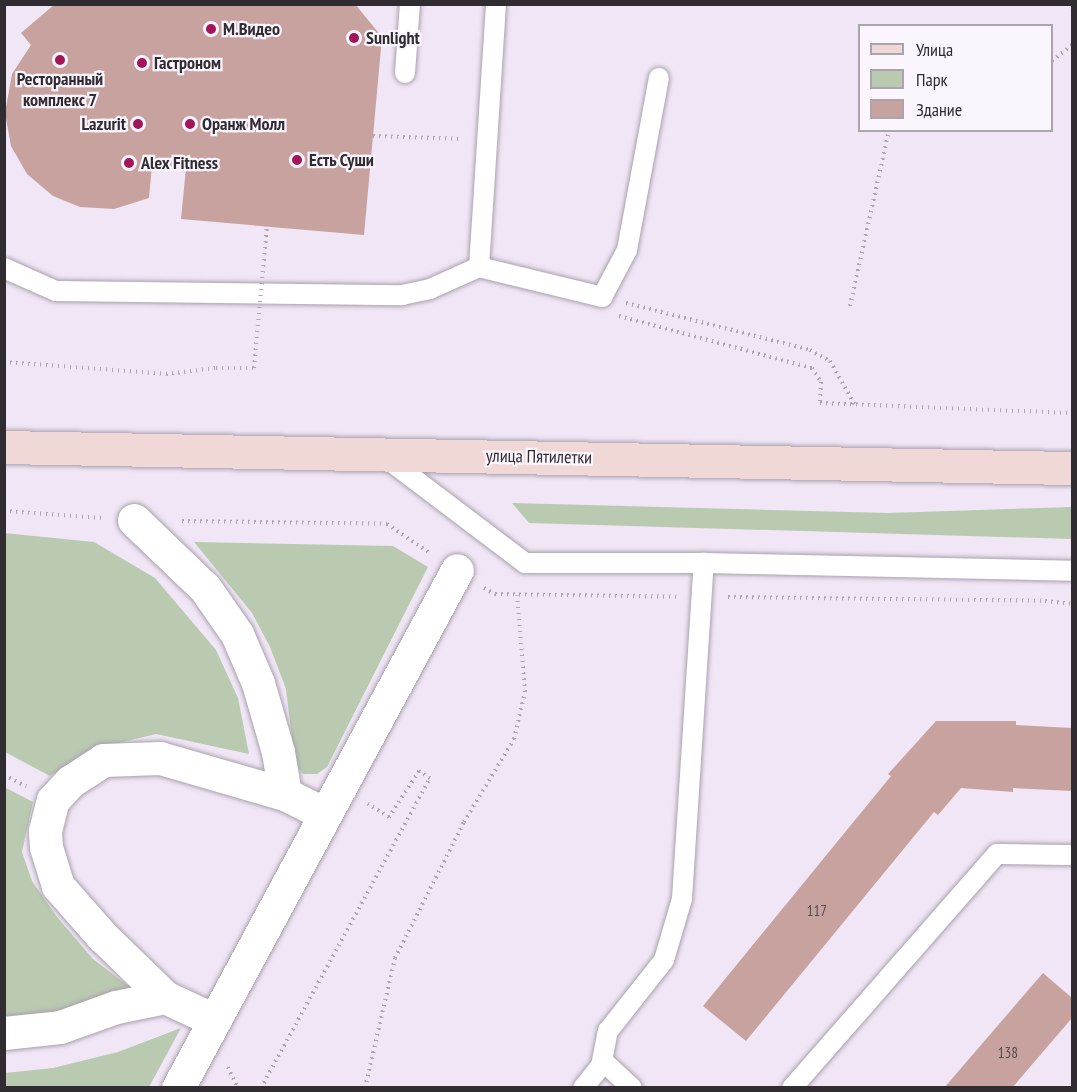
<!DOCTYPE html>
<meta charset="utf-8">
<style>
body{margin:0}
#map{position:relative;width:1077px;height:1092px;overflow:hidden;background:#f0e6f5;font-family:"PT Sans Narrow",sans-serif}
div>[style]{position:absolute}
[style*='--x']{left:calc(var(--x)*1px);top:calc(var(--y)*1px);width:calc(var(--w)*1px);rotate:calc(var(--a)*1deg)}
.green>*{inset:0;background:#b9cab1}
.building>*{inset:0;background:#c8a29f}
.path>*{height:4px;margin-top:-2px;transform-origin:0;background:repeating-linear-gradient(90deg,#ada5b1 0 1.5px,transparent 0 6px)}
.roads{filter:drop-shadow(0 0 2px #aaa0ae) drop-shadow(0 0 2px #aaa0ae)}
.lane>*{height:20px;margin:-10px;padding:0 10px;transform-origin:10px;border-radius:10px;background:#fff}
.street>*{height:33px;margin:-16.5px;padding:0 16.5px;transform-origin:16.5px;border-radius:16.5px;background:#fff}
.secondary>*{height:33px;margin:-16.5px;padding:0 16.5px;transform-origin:16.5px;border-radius:16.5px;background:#f0d8d6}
.path-bridge>*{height:4px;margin-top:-2px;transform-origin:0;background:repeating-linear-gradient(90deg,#ada5b1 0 1.5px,transparent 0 6px)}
.dots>*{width:16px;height:16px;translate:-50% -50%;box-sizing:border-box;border:3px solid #fbf5fe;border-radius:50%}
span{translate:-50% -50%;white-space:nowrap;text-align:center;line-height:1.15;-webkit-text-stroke:4.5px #fbf5fe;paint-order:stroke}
.number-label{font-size:15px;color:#564a4d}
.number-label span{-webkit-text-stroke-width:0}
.poi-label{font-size:18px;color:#302c32;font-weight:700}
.left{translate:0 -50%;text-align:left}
.right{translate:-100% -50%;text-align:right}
.street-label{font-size:18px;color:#302c32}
.frame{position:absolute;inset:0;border:6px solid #302c32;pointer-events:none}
.legend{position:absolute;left:858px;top:24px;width:195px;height:108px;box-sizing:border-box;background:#fbf5fe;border:2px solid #aaa5ac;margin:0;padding:8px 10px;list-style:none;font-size:18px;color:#302c32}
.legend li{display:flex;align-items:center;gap:12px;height:30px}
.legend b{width:30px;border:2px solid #aaa5ac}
</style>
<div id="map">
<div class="green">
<i style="clip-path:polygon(512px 503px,887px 513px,1072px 507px,1072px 539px,529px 523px)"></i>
<i style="clip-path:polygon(4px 533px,94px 542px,155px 578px,216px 650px,238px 698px,249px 754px,156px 734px,110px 745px,74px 761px,50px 776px,5px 752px)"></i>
<i style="clip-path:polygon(194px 542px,393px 546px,428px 567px,327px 767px,317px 774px,303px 774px,295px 764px,286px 689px,270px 647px,252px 613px)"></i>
<i style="clip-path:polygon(4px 787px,33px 802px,22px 852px,32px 881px,57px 917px,93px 959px,132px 989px,70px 1013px,5px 1020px)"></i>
<i style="clip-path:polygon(181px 1028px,149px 1087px,5px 1087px,5px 1073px,53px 1068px,118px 1052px)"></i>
</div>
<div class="building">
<i style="clip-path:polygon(55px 4px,355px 4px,382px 37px,364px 235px,181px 219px,186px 168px,152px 165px,149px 198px,114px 209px,80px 207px,53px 196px,27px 174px,11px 146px,5px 113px,12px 74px,31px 45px,21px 33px)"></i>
<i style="clip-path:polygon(936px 721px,1016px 721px,1016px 725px,1072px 728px,1072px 791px,1013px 788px,1013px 792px,961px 788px,938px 815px,934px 812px,746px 1041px,703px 1006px,891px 776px,888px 774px)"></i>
<i style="clip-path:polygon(1043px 973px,1072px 998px,1072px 1018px,1012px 1088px,944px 1088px)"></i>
</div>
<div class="path">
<i style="--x:1071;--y:4;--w:6;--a:81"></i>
<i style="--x:1052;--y:61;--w:26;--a:-39"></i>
<i style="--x:373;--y:136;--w:89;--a:1.9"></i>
<i style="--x:626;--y:303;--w:190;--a:14.3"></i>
<i style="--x:810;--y:350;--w:23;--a:29"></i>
<i style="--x:830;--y:361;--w:51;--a:60.4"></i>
<i style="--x:850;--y:306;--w:180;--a:-77.5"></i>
<i style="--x:619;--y:316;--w:200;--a:15.1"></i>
<i style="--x:812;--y:368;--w:17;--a:57"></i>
<i style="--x:821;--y:382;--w:21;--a:93"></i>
<i style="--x:820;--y:403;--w:252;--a:2.3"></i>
<i style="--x:4;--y:362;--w:162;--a:4.2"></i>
<i style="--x:166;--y:374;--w:50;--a:-6.8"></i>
<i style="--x:216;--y:368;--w:38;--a:0"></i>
<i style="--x:4;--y:511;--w:99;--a:4"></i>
<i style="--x:182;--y:521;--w:205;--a:0.8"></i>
<i style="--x:387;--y:524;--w:52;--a:34"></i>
<i style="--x:484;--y:588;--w:13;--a:29"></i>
<i style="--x:495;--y:594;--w:181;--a:0.9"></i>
<i style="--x:728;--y:597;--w:317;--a:0.7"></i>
<i style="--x:1045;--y:601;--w:27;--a:6"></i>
<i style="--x:4;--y:775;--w:25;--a:27"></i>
<i style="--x:228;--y:1067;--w:23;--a:65"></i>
<i style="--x:261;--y:1088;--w:353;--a:-61.4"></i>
<i style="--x:430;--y:778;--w:13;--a:-148"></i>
<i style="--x:419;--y:771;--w:55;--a:123.1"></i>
<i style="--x:389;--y:817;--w:25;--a:-148"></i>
<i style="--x:365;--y:1088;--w:133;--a:-77"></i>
<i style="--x:395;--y:958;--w:153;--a:-63.1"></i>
<i style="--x:464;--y:822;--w:97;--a:-58.9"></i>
<i style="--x:514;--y:739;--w:48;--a:-76.8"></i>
<i style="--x:525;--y:692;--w:97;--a:-94.7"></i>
</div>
<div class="roads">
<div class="lane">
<i style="--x:405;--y:73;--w:69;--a:-85.9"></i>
<i style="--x:479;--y:267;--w:264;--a:-86.3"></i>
<i style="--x:4;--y:268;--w:57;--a:23.9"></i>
<i style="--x:56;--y:291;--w:346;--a:0.7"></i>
<i style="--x:402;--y:295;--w:29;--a:-12"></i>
<i style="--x:430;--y:289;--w:54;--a:-24.2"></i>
<i style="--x:479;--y:267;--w:127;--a:13.7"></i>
<i style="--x:602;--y:297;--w:53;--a:-62"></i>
<i style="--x:627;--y:250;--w:175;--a:-79.5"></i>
<i style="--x:385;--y:457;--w:176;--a:37.1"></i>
<i style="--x:525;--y:563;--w:179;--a:0"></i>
<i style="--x:704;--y:563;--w:368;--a:1.2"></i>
<i style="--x:601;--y:1066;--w:36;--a:-79"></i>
<i style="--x:608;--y:1031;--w:90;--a:-51.7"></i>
<i style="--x:664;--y:960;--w:64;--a:-73.6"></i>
<i style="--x:682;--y:899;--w:337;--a:-86.3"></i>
<i style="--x:583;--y:1088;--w:33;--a:-51"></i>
<i style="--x:604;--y:1062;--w:38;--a:43"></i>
<i style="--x:792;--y:1088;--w:311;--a:-48.8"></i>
<i style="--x:997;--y:854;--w:75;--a:0.8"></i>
</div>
<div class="street">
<i style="--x:134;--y:520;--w:98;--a:43.8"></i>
<i style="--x:205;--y:588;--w:56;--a:55.2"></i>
<i style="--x:237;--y:634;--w:53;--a:66.8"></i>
<i style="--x:258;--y:683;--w:72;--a:73.8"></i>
<i style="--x:278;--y:752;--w:43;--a:80.5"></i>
<i style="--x:214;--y:1020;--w:54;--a:-154.9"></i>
<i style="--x:165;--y:997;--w:88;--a:-135.9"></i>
<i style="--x:102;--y:936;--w:67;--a:-131.3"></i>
<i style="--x:58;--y:886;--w:41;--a:-107.1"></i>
<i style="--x:46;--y:847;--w:16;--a:-94"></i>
<i style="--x:45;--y:831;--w:32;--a:-76"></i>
<i style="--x:53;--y:800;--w:26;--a:-47"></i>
<i style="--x:71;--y:781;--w:38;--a:-33"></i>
<i style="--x:103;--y:760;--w:57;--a:-2"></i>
<i style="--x:160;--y:758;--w:130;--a:16.1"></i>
<i style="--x:285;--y:794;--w:45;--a:26.6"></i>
<i style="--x:4;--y:1033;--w:56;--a:-6.1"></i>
<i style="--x:60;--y:1027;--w:59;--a:-19.7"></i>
<i style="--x:116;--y:1007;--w:50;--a:-11.5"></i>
<i style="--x:178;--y:1088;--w:588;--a:-61.69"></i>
</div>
<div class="secondary">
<i style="--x:4;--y:447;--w:1068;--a:1.13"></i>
</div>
</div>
<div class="path-bridge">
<i style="--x:254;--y:368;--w:143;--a:-84.8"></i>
</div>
<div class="dots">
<i style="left:211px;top:29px;background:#a31459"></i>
<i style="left:354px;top:38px;background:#a31459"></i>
<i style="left:60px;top:60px;background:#a31459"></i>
<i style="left:142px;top:63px;background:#a31459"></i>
<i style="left:138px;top:124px;background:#a31459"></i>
<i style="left:190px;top:124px;background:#a31459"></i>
<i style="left:297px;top:160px;background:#a31459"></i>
<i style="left:129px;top:163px;background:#a31459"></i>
</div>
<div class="number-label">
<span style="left:817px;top:911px">117</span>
<span style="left:1008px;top:1053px">138</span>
</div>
<div class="poi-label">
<span class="left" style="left:223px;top:29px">М.Видео</span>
<span class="left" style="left:366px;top:38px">Sunlight</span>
<span class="left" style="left:154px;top:63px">Гастроном</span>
<span style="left:60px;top:90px">Ресторанный<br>комплекс 7</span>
<span class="right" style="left:126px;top:124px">Lazurit</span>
<span class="left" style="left:202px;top:124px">Оранж Молл</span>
<span class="left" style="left:309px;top:160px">Есть Суши</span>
<span class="left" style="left:141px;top:163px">Alex Fitness</span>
</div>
<div class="street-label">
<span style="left:539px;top:457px;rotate:1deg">улица Пятилетки</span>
</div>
<div class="frame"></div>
<ul class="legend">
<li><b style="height:8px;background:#f0d8d6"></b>Улица</li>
<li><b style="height:16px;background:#b9cab1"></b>Парк</li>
<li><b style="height:16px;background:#c8a29f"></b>Здание</li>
</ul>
</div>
